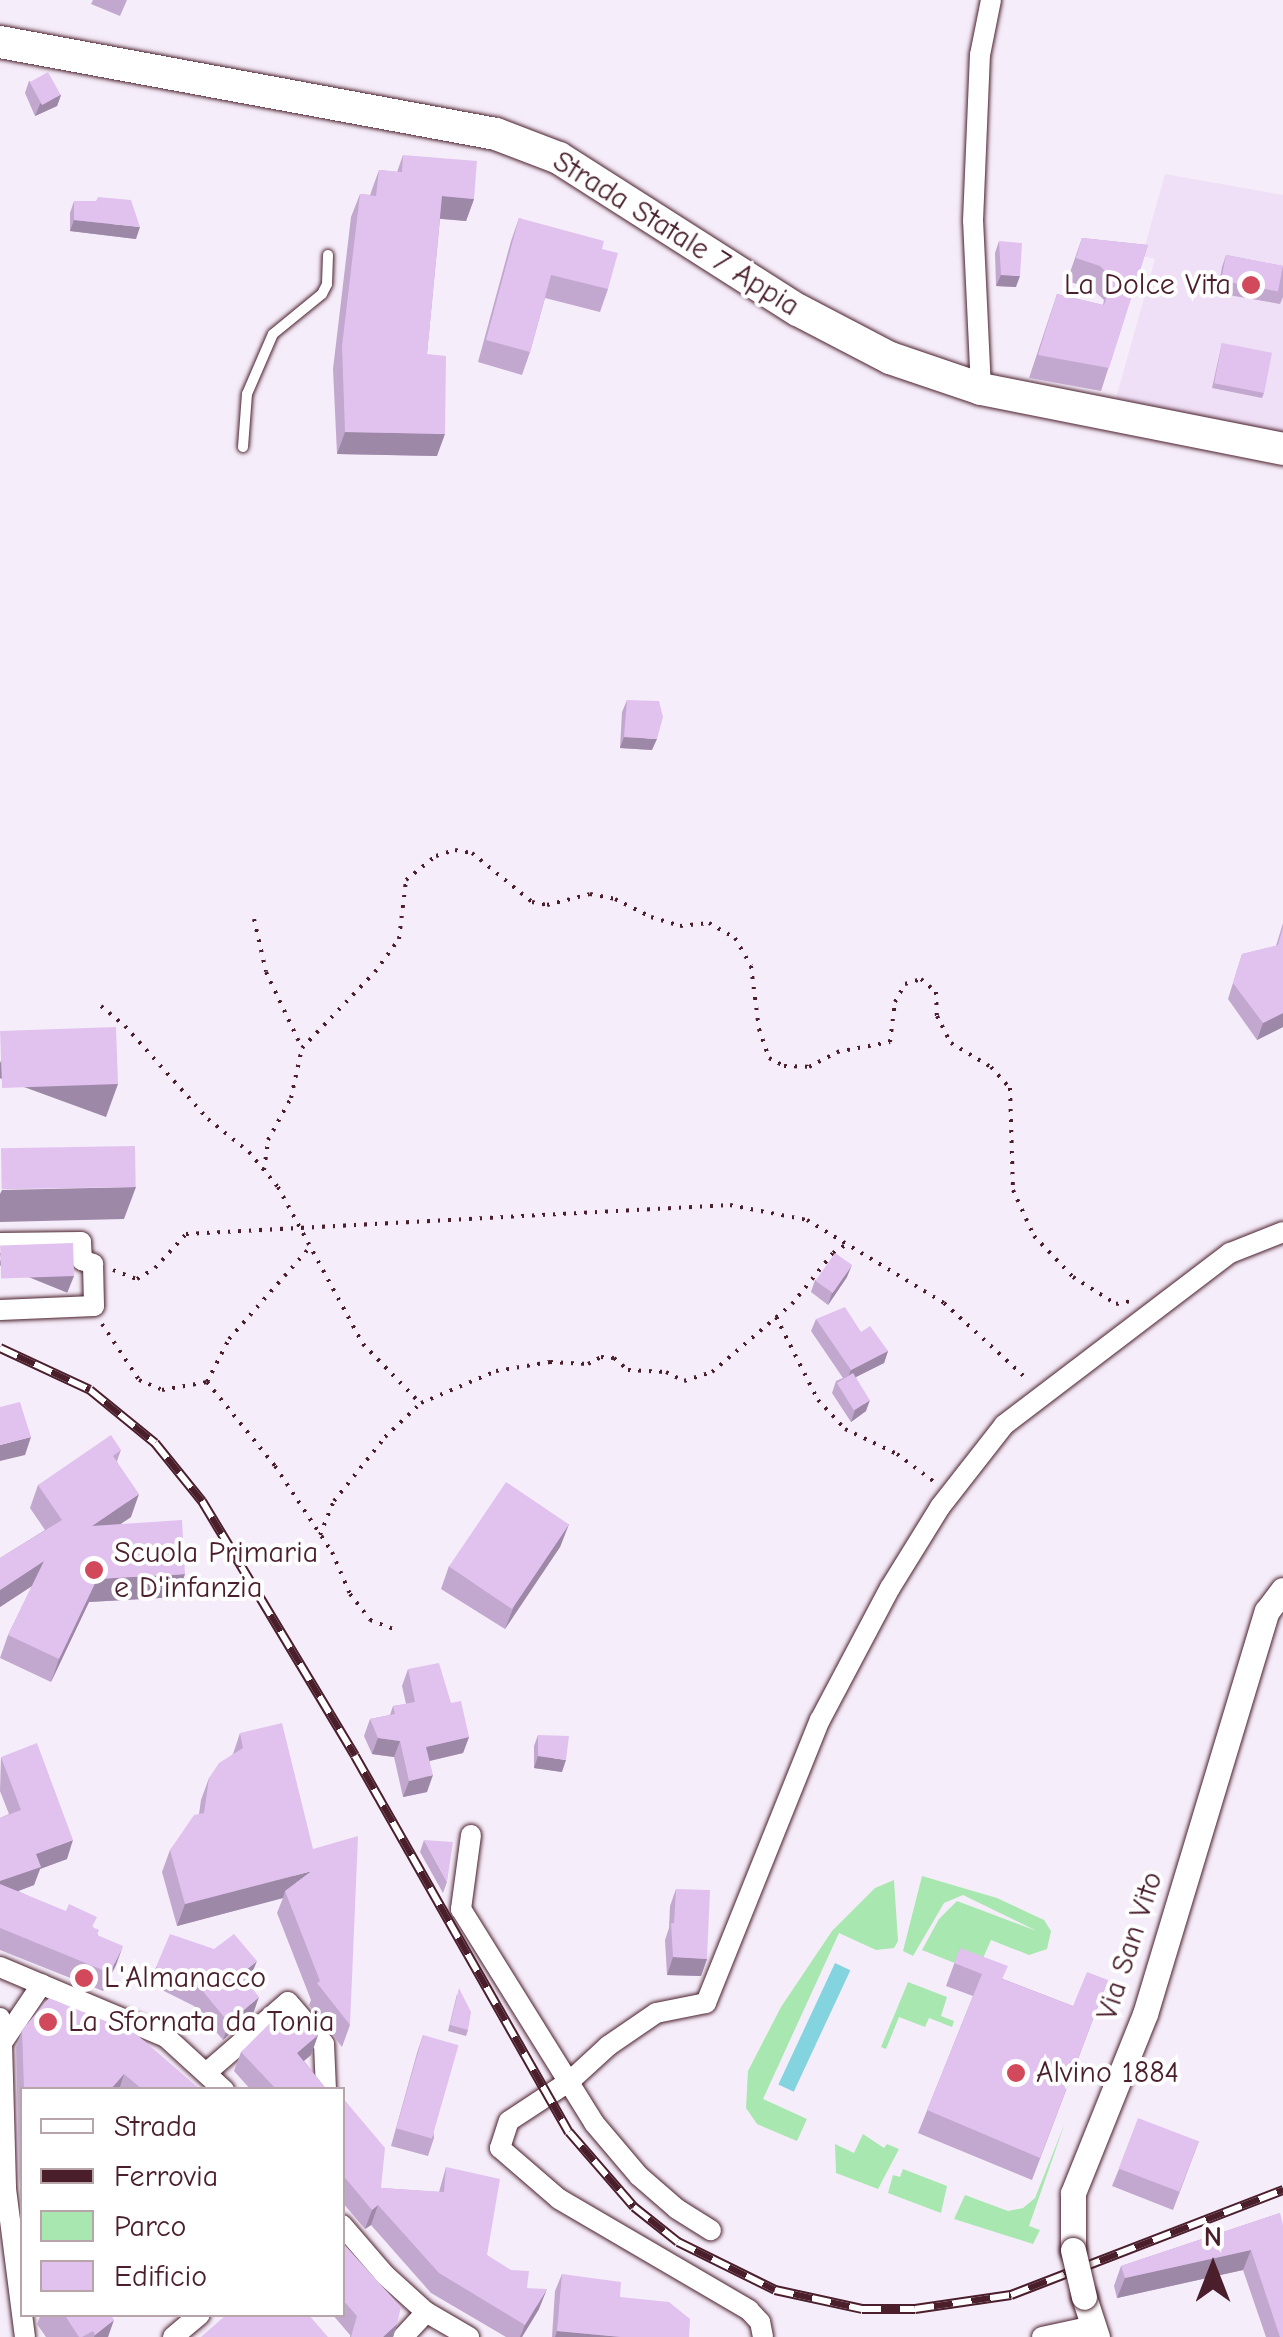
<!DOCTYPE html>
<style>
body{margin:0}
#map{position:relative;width:1283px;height:2337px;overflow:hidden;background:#f6edfa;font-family:"Comic Neue",sans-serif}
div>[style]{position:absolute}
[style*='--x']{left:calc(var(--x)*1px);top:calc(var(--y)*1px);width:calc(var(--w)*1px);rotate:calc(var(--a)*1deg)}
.built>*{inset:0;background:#f0e0f7}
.green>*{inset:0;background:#a8e7af}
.water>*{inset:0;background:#84d4e0;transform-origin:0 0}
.path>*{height:4px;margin-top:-2px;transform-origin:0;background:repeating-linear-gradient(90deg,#4a1f2b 0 2.5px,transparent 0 10.5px)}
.roads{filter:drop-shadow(0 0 2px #4a1f2b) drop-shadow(0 0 2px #4a1f2b)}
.service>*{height:10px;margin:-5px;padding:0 5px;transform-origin:5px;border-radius:5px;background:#fff}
.minor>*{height:20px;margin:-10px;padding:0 10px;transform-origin:10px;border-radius:10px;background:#fff}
.tertiary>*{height:25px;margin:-12.5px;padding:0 12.5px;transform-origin:12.5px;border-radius:12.5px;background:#fff}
.primary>*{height:32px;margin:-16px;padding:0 16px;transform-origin:16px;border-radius:16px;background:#fff}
.rail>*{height:10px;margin-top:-5px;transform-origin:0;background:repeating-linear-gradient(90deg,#fff 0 19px,#4a1f2b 0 38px);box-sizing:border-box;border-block:2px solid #4a1f2b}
.bridges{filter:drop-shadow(0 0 2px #4a1f2b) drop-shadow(0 0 2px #4a1f2b)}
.tertiary-bridge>*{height:25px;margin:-12.5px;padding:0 12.5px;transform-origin:12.5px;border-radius:12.5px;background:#fff}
.wall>*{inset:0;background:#c2a7ce}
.shaded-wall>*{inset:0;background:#9e88a7;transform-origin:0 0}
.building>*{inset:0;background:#e1c2ef;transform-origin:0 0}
.dots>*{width:28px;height:28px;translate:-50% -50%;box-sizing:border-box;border:5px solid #fff;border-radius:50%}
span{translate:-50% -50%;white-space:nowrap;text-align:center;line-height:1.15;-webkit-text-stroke:8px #fff;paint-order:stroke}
.street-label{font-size:30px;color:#4a1f2b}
.poi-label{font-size:30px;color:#4a1f2b}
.right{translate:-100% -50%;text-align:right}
.left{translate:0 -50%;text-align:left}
.legend{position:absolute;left:20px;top:2087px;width:325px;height:230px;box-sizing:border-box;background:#fff;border:2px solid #b7a5aa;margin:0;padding:12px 18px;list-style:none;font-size:30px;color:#4a1f2b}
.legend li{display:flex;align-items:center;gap:20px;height:50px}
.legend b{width:50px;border:2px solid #b7a5aa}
.north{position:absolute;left:1163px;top:2217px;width:100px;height:100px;-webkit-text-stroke:8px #fff;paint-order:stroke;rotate:0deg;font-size:28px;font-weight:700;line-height:40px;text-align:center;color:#4a1f2b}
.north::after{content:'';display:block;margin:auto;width:35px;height:45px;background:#4a1f2b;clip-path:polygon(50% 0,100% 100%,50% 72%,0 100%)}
</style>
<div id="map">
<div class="built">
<i style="clip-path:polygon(1165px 174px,1283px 195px,1283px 434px,1116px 398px,1155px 259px,1142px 256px)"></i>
</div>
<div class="green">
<i style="clip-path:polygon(922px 1876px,997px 1898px,1044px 1920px,1051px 1931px,1047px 1949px,1029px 1955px,991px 1940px,977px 1972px,922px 1950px,939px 1919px,957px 1901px,1037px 1931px,963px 1895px,944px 1903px,913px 1956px,903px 1951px)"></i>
<i style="clip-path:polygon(894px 1880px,898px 1941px,894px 1948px,876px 1950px,839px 1933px,763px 2099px,807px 2119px,797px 2141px,757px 2124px,746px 2108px,748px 2071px,781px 2007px,832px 1931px,875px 1888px)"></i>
<i style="clip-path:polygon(908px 1982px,947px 1997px,941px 2016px,954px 2021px,952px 2027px,929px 2018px,925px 2027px,899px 2017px,886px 2049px,881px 2047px)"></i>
<i style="clip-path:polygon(1065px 2123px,1029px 2226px,1040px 2230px,1033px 2244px,954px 2219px,965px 2195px,1008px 2211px,1023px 2208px,1035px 2198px)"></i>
<i style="clip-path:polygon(863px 2134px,884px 2148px,887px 2144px,899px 2149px,878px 2189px,836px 2173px,835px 2144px,854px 2153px)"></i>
<i style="clip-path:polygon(903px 2169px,947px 2186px,941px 2213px,888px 2193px,893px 2175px,900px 2177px)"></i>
</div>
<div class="water">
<i style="left:835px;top:1963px;width:17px;height:134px;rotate:25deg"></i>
</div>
<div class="path">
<i style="--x:254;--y:919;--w:54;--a:77.2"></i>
<i style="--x:266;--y:972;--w:84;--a:64.7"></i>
<i style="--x:101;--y:1006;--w:31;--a:40"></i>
<i style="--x:125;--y:1026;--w:125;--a:48.3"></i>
<i style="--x:208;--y:1119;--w:53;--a:38.8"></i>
<i style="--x:249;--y:1152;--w:45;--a:50.4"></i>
<i style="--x:278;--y:1187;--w:179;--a:61.6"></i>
<i style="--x:363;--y:1344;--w:82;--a:46"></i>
<i style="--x:264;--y:1170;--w:30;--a:-82"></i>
<i style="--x:268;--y:1140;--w:48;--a:-61.3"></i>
<i style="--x:291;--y:1098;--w:51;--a:-77.6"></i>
<i style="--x:302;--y:1048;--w:105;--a:-46.2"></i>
<i style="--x:375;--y:972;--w:41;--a:-54"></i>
<i style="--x:399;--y:939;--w:59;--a:-83.2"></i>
<i style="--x:406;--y:880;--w:38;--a:-39"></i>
<i style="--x:436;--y:856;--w:20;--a:-18"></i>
<i style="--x:455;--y:850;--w:17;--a:10"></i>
<i style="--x:472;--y:853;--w:77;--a:39.2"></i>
<i style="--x:532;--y:902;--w:15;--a:11"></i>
<i style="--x:547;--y:905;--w:44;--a:-14.3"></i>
<i style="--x:590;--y:894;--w:25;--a:11"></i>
<i style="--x:615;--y:899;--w:40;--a:26.6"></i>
<i style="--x:651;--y:917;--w:30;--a:17"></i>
<i style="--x:680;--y:926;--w:29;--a:-6"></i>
<i style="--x:709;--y:923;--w:30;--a:30"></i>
<i style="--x:735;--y:938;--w:32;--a:60"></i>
<i style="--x:751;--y:966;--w:64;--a:82.8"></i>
<i style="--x:759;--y:1029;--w:31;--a:71"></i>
<i style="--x:769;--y:1058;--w:17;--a:28"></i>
<i style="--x:784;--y:1066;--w:25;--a:2"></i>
<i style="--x:809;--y:1067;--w:32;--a:-28"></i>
<i style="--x:837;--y:1052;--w:54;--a:-10.7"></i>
<i style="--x:890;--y:1042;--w:40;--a:-82.9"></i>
<i style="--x:895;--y:1002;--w:21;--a:-61"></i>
<i style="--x:905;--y:984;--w:17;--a:-17"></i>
<i style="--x:921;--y:979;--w:20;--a:41"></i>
<i style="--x:936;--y:992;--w:24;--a:88"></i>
<i style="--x:937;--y:1016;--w:30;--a:63"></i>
<i style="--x:951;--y:1043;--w:47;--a:31"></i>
<i style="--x:991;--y:1067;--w:28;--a:48"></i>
<i style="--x:1010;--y:1088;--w:102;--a:88.3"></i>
<i style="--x:1013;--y:1190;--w:51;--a:65.5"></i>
<i style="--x:1034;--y:1236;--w:57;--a:46.4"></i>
<i style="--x:1073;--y:1277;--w:51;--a:32.1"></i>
<i style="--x:1116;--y:1304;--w:15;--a:-11"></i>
<i style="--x:113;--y:1270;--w:26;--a:21"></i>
<i style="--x:137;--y:1279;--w:21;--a:-31"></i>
<i style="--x:155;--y:1268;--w:46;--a:-47.6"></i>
<i style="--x:186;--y:1234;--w:545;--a:-3.05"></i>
<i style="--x:730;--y:1205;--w:78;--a:11"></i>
<i style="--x:807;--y:1220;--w:160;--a:31.2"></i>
<i style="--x:944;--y:1303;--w:114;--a:42.5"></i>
<i style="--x:776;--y:1317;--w:93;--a:63.2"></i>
<i style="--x:818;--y:1400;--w:40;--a:47"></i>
<i style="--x:845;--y:1429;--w:58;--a:25.7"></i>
<i style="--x:897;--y:1454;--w:45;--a:36.9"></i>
<i style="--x:102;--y:1324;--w:67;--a:56.5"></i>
<i style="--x:139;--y:1380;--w:25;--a:23"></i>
<i style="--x:162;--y:1390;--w:46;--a:-10.1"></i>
<i style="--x:207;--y:1382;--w:48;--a:-62.9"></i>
<i style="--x:229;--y:1339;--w:124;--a:-48.6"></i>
<i style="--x:207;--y:1382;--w:108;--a:51"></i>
<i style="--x:275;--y:1466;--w:103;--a:56.5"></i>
<i style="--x:332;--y:1552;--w:46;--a:66.8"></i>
<i style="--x:350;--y:1594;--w:33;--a:52"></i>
<i style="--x:370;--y:1620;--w:30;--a:21"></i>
<i style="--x:320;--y:1535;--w:37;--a:-68"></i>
<i style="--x:334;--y:1501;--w:82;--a:-51.4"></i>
<i style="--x:385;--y:1437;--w:50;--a:-43.4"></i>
<i style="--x:421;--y:1403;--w:82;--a:-23.1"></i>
<i style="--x:496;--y:1371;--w:55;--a:-9.5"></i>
<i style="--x:550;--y:1362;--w:38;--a:3"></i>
<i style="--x:588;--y:1364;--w:15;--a:-28"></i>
<i style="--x:601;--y:1357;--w:13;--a:4"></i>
<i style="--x:614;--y:1358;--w:18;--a:41"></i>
<i style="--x:628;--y:1370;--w:38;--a:3"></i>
<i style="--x:666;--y:1372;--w:20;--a:27"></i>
<i style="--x:684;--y:1381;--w:29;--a:-18"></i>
<i style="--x:712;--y:1372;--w:105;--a:-40.4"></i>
<i style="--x:792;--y:1304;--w:65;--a:-51.2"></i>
<i style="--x:833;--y:1253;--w:17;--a:-33"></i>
</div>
<div class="roads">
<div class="service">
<i style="--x:243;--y:447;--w:53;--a:-85.7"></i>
<i style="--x:247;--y:394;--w:65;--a:-66.6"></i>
<i style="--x:273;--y:334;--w:63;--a:-39.2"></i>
<i style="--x:322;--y:294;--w:11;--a:-63"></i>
<i style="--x:327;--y:284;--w:29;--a:-88"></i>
</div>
<div class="minor">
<i style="--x:981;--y:389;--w:168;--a:-92.7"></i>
<i style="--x:973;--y:221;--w:166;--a:-87.6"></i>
<i style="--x:980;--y:55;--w:56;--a:-78.7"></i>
<i style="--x:0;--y:1243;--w:81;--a:-0.7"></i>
<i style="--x:81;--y:1242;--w:18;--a:87"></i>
<i style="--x:82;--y:1260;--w:12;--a:20"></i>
<i style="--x:93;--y:1264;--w:42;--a:88.6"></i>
<i style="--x:94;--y:1306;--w:94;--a:177.6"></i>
<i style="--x:471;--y:1835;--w:75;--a:97.7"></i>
<i style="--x:461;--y:1909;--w:252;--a:58.1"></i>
<i style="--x:594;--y:2123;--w:70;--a:49.7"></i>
<i style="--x:639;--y:2176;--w:50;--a:41"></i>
<i style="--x:677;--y:2209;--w:40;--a:32"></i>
<i style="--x:0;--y:1967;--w:180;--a:22.9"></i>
<i style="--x:166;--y:2037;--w:79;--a:42.4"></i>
<i style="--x:0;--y:2018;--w:25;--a:85"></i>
<i style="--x:2;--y:2043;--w:71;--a:-55.9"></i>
<i style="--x:2;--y:2043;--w:146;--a:88.4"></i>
<i style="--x:6;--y:2189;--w:149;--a:82.7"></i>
<i style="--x:206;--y:2073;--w:108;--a:-40.9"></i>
<i style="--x:288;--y:2002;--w:55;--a:49.4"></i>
<i style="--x:324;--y:2044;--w:46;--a:87.5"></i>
<i style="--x:342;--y:2225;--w:66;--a:49.3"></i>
<i style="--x:385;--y:2275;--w:55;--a:42.1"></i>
<i style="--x:426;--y:2312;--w:50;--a:30.2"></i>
<i style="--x:173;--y:2337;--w:35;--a:-40"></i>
<i style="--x:403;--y:2337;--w:34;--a:-47"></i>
<i style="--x:763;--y:2337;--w:15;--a:-101"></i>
<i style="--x:760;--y:2322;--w:16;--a:-133"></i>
<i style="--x:749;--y:2310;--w:220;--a:-149.7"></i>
<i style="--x:559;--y:2199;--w:78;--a:-139.2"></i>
<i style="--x:500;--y:2148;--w:28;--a:-72"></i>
<i style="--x:509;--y:2121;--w:73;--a:-33.3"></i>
<i style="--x:570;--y:2081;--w:52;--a:-42.6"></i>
<i style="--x:608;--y:2046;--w:58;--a:-34.5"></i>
<i style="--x:656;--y:2013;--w:51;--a:-11.3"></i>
<i style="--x:706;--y:2003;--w:305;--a:-68.1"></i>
<i style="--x:820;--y:1720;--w:149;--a:-62.1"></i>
<i style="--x:890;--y:1588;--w:95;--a:-58.3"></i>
<i style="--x:940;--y:1507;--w:104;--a:-52"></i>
<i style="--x:1004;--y:1425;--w:284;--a:-37.3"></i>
<i style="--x:1230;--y:1253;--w:57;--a:-21.6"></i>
<i style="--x:1042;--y:2337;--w:52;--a:-12.2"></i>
</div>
<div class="tertiary">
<i style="--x:1073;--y:2250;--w:57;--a:-90"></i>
<i style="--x:1073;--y:2193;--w:193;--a:-68.1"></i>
<i style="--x:1145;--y:2014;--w:421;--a:-73.2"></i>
<i style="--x:1267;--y:1611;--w:26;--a:-53"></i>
<i style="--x:1084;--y:2297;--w:42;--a:72"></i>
</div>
<div class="primary">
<i style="--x:0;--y:42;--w:504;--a:10.51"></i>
<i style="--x:496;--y:134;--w:67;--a:20.9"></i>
<i style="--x:559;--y:158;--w:283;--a:32.5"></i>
<i style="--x:798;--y:310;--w:104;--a:27.6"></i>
<i style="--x:890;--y:358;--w:96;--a:18.8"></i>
<i style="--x:981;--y:389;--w:308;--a:11.2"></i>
</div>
</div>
<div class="rail">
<i style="--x:0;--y:1348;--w:99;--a:25"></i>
<i style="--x:90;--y:1390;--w:84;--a:39.2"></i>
<i style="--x:155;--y:1443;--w:75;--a:51"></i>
<i style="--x:202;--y:1501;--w:297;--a:59"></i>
<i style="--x:355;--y:1756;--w:433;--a:60.4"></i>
<i style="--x:569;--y:2132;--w:99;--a:49.1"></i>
<i style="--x:634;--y:2207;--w:56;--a:38.5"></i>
<i style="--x:678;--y:2242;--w:108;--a:26.3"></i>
<i style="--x:775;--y:2290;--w:89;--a:12.3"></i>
<i style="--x:862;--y:2309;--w:53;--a:0"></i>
<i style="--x:915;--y:2309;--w:97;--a:-8.3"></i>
<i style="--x:1011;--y:2295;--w:292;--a:-21.1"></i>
</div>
<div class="bridges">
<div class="tertiary-bridge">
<i style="--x:1073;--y:2250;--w:48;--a:76.8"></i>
</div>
</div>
<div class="wall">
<i style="clip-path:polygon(93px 0,127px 0,120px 16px,91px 4px)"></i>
<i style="clip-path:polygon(29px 81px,61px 95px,57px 106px,35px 116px,25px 93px)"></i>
<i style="clip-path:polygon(403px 155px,474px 199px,466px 221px,440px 219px,427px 354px,437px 456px,337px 454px,333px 369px,351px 217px,360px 194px,370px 195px,379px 170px,397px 172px)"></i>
<i style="clip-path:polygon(74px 201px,136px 239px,70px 231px,70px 213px)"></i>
<i style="clip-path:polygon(519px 218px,602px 249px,608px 289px,600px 312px,545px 298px,530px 352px,522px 375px,478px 362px,511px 241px)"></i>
<i style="clip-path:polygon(1082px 238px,1148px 245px,1101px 391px,1029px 378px,1057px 294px,1103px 305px,1104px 300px,1092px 289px,1067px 281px)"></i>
<i style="clip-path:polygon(999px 241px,1016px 287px,996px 286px,995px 253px)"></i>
<i style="clip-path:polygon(1226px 255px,1283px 266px,1283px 297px,1280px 304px,1217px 293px,1222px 267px)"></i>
<i style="clip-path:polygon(1222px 343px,1264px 393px,1262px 398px,1212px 388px)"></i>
<i style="clip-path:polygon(627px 700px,652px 750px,620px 748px,622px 712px)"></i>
<i style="clip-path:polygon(1283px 923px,1283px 1027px,1257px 1040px,1228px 999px,1242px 954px,1276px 946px)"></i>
<i style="clip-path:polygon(847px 1277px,828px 1305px,811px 1292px,815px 1280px)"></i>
<i style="clip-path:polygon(816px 1319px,861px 1332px,888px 1351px,884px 1363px,856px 1377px,866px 1411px,851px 1422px,832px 1393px,836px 1381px,843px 1378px,811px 1331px)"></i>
<i style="clip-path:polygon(121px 1450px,117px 1461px,131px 1517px,120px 1524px,177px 1597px,89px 1602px,51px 1682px,0 1658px,8px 1635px,32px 1586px,0 1607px,0 1558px,45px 1530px,30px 1508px,38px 1485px)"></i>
<i style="clip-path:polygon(569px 1524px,560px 1547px,505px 1629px,441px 1589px,449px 1566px)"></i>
<i style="clip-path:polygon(408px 1669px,451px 1703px,469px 1737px,463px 1753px,430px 1761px,427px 1792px,403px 1797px,394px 1757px,372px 1754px,364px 1736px,370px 1719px,390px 1715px,393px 1706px,406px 1704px,402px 1686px)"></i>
<i style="clip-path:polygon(240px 1733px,350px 2025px,342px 2047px,309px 2005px,311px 2000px,277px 1913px,283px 1898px,177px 1926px,162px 1872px,170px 1850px,199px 1814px,201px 1800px,209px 1778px,233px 1754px)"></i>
<i style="clip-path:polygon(538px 1735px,562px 1772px,534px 1768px,534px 1746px)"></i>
<i style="clip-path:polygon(1px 1757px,67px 1859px,40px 1869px,34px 1885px,18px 1891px,93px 1927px,116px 1965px,103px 1991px,0 1950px,0 1818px,9px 1814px,0 1791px)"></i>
<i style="clip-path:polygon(424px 1840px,447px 1882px,443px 1893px,420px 1852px)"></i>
<i style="clip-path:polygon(676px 1889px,707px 1959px,701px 1976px,667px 1975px,665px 1940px,669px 1928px,670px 1906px)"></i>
<i style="clip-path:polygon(960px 1948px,1003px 1979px,1073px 2006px,1108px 1980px,1032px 2180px,918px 2133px,973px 1996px,946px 1986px)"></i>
<i style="clip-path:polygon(156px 1967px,250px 1978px,247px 1981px,253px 2014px,223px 2040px,194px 2006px,150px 1984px)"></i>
<i style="clip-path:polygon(457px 1994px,468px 2030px,466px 2036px,448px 2031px)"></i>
<i style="clip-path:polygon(280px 2020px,297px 2024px,318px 2035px,311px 2055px,304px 2061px,327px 2090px,251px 2090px,234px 2071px,241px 2052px)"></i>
<i style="clip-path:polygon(22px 2030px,201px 2090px,22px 2090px,22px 2205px,19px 2177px,16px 2047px)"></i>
<i style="clip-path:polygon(423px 2035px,434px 2138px,428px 2156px,391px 2146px,417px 2053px)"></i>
<i style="clip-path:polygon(342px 2097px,381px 2188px,439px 2192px,446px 2167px,487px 2255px,527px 2288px,539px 2309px,522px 2337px,506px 2337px,431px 2293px,371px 2225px,365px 2229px,342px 2202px)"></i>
<i style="clip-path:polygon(1199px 2141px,1173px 2210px,1112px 2186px,1119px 2169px)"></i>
<i style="clip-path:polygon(1280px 2213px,1283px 2337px,1266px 2337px,1243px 2270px,1117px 2298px,1114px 2286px,1121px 2266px)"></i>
<i style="clip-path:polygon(342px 2242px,397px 2324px,393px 2337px,350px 2337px,350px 2335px,332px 2314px,342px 2314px)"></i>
<i style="clip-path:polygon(562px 2274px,620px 2297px,689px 2337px,552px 2337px,555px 2291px)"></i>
<i style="clip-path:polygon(41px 2314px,110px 2314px,108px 2337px,46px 2337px,37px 2324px)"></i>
</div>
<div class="shaded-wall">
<i style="clip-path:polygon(61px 95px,57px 106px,35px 116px,40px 104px)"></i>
<i style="clip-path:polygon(442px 196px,474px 199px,466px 221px,434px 218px)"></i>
<i style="clip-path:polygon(74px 220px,140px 227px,136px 239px,70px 231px)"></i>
<i style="clip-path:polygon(1001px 275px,1020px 276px,1016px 287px,996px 286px)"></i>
<i style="clip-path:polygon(345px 432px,445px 434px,437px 456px,337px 454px)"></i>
<i style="clip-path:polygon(624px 737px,657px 739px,652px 750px,620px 748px)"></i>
<i style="clip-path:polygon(1283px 1013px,1283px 1027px,1257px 1040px,1263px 1023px)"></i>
<i style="left:118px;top:1084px;width:35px;height:118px;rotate:110deg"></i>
<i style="clip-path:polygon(136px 1187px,124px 1219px,0 1222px,0 1194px,2px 1190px)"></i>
<i style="clip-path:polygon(852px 1265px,847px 1277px,828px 1305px,832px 1293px)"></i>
<i style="left:74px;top:1276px;width:18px;height:74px;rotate:112deg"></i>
<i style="clip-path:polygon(888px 1351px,884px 1363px,846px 1382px,851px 1370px)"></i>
<i style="clip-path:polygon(870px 1400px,866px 1411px,851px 1422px,855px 1410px)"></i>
<i style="clip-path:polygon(31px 1437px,25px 1455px,0 1461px,0 1445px)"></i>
<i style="clip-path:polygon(139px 1494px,131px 1517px,84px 1549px,92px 1526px)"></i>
<i style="clip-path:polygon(569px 1524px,560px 1547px,505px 1629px,514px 1606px)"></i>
<i style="clip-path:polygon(44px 1561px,35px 1584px,0 1607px,0 1590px)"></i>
<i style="clip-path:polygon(185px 1574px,177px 1597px,89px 1602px,51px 1682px,59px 1659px,97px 1579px)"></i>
<i style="clip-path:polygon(469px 1737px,463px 1753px,420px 1763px,426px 1747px)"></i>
<i style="clip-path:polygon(378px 1738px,400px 1741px,394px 1757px,372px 1754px)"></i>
<i style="clip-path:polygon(538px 1756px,566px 1760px,562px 1772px,534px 1768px)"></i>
<i style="clip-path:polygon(433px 1775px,427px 1792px,403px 1797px,409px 1781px)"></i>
<i style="clip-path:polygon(73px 1840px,67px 1859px,40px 1869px,34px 1885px,0 1898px,0 1881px,36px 1854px)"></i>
<i style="clip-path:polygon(312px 1871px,285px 1891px,283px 1898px,177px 1926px,185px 1904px)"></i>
<i style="clip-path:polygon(123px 1946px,116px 1965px,103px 1991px,110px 1973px)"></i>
<i style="clip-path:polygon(673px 1957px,707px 1959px,701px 1976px,667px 1975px)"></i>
<i style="clip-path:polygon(257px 1961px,250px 1978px,248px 1980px,243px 1992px,246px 1970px)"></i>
<i style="clip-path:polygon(259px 1997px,253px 2014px,223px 2040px,229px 2023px)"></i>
<i style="clip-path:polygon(318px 2035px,311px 2055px,290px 2072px,297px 2053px)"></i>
<i style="clip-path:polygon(124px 2074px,119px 2090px,110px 2090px)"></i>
<i style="clip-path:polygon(378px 2205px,371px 2225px,365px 2229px,372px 2210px)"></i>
<i style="clip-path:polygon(1251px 2250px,1243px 2270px,1117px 2298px,1125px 2278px)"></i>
<i style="clip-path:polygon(547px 2289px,539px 2309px,522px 2337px,520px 2337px,525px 2325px)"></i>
<i style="clip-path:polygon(114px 2320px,108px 2337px,94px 2337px,95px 2335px)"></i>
<i style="clip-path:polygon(397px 2324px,393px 2337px,383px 2337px)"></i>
<i style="clip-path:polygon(557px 2331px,621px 2337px,555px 2337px)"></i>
</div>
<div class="building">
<i style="left:48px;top:72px;width:26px;height:21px;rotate:61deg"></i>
<i style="clip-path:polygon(403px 155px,477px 161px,474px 199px,442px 196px,427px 354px,446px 356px,445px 434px,345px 432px,342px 346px,360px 194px,376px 196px,379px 170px,402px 172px)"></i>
<i style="clip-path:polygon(98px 197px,131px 200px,140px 227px,74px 220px,74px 201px,96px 201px)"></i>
<i style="clip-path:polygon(519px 218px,604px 241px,602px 249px,618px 253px,608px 289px,551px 275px,530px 352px,486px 340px)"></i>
<i style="clip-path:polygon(1082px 238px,1148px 245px,1109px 368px,1038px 355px,1057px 294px,1104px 305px,1109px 290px,1112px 278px,1100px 266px,1076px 258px)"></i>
<i style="clip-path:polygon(999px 241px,1022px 243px,1020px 276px,1001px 275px)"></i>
<i style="left:1226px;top:255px;width:58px;height:26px;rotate:11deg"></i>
<i style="left:1222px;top:343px;width:51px;height:41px;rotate:11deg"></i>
<i style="clip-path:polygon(627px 700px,659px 701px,663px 717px,657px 739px,624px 737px)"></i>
<i style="clip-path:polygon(1283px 927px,1283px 1013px,1263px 1023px,1233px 983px,1242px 954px,1278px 945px)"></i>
<i style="left:116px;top:1027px;width:57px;height:116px;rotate:88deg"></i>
<i style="left:135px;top:1146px;width:41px;height:134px;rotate:89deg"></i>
<i style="left:73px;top:1243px;width:33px;height:73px;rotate:88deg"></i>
<i style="left:835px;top:1253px;width:21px;height:34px;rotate:35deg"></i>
<i style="clip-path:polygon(845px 1307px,861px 1332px,870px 1326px,888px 1351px,851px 1370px,816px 1319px)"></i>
<i style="left:853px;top:1373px;width:32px;height:19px;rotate:58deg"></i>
<i style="clip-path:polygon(20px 1402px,31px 1437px,0 1445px,0 1407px)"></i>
<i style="clip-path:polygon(111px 1435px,121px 1450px,113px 1456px,139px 1494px,92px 1526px,182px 1520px,185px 1574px,97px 1579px,59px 1659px,8px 1635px,44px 1561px,0 1590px,0 1558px,62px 1520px,38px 1485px)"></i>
<i style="left:506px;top:1482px;width:76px;height:102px;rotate:34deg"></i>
<i style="clip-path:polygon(439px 1663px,451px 1703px,461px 1701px,469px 1737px,426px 1747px,433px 1775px,409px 1781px,400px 1741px,378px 1738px,370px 1719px,395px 1714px,393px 1706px,415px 1702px,408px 1669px)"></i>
<i style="clip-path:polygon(282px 1723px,313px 1849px,358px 1836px,350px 2025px,317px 1983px,320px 1981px,285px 1891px,312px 1871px,185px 1904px,170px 1850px,194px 1815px,204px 1813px,209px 1778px,219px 1763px,243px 1748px,240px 1733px)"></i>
<i style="clip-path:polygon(538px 1735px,569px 1736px,566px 1760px,538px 1756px)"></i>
<i style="clip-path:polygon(37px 1743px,73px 1840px,36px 1854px,41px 1867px,0 1881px,0 1818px,21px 1810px,1px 1757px)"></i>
<i style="clip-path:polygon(424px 1840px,453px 1842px,447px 1882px)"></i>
<i style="clip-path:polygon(0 1884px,66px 1911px,69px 1904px,97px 1917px,92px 1927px,99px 1930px,97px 1935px,123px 1946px,110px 1973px,0 1928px)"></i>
<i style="clip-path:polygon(676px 1889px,710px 1890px,707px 1959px,673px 1957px,671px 1923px,674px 1923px)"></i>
<i style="clip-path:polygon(170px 1934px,214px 1949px,234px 1934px,257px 1961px,246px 1970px,250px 1974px,245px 1979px,259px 1997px,229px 2023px,201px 1989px,156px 1967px)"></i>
<i style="clip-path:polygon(960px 1948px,1008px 1966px,1002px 1979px,1073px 2006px,1087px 1972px,1108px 1980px,1040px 2158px,927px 2110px,982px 1974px,954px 1963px)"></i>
<i style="clip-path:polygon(459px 1988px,471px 2012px,468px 2030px,450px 2025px)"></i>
<i style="clip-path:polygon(49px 1998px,135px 2033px,201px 2090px,143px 2090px,124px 2074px,110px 2090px,24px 2090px,22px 2030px)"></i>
<i style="clip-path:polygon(288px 2013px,297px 2024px,306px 2017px,318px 2035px,297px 2053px,327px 2090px,277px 2090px,241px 2052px,277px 2016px,280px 2020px)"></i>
<i style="left:423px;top:2035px;width:37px;height:97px;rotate:16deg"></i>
<i style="clip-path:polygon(342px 2097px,385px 2148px,381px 2188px,444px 2192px,446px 2167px,500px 2179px,487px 2255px,511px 2270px,529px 2271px,527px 2288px,547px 2289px,525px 2325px,439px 2273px,378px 2205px,372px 2210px,342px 2174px)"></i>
<i style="left:1138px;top:2118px;width:65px;height:54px;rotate:21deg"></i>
<i style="clip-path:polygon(1280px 2213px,1283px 2225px,1283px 2337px,1280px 2337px,1251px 2250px,1125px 2278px,1121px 2266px)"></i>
<i style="clip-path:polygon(342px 2242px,401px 2307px,397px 2324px,383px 2337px,351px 2337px,357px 2316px,342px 2299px)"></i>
<i style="clip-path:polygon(562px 2274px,621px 2282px,620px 2297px,669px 2302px,690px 2319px,689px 2337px,621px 2337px,557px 2331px)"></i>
<i style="clip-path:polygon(64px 2314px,110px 2314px,114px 2320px,95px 2335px,93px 2331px,82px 2337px,79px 2337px)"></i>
<i style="clip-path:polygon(227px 2314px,308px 2314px,328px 2337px,201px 2337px)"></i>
</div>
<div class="dots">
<i style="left:1251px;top:285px;background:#d1495b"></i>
<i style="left:94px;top:1570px;background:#d1495b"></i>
<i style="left:84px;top:1978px;background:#d1495b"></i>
<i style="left:48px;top:2022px;background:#d1495b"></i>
<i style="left:1016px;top:2073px;background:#d1495b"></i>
</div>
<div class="street-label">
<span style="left:676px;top:234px;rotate:32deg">Strada Statale 7 Appia</span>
<span style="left:1130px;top:1946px;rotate:-72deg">Via San Vito</span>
</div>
<div class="poi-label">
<span class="right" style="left:1231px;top:285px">La Dolce Vita</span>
<span class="left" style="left:114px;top:1570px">Scuola Primaria<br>e D'infanzia</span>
<span class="left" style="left:104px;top:1978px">L'Almanacco</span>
<span class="left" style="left:68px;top:2022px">La Sfornata da Tonia</span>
<span class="left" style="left:1036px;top:2073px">Alvino 1884</span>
</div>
<ul class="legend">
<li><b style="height:12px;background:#fff"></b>Strada</li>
<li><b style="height:12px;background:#4a1f2b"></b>Ferrovia</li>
<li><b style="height:28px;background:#a8e7af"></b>Parco</li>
<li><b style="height:28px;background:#e1c2ef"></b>Edificio</li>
</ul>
<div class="north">N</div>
</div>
